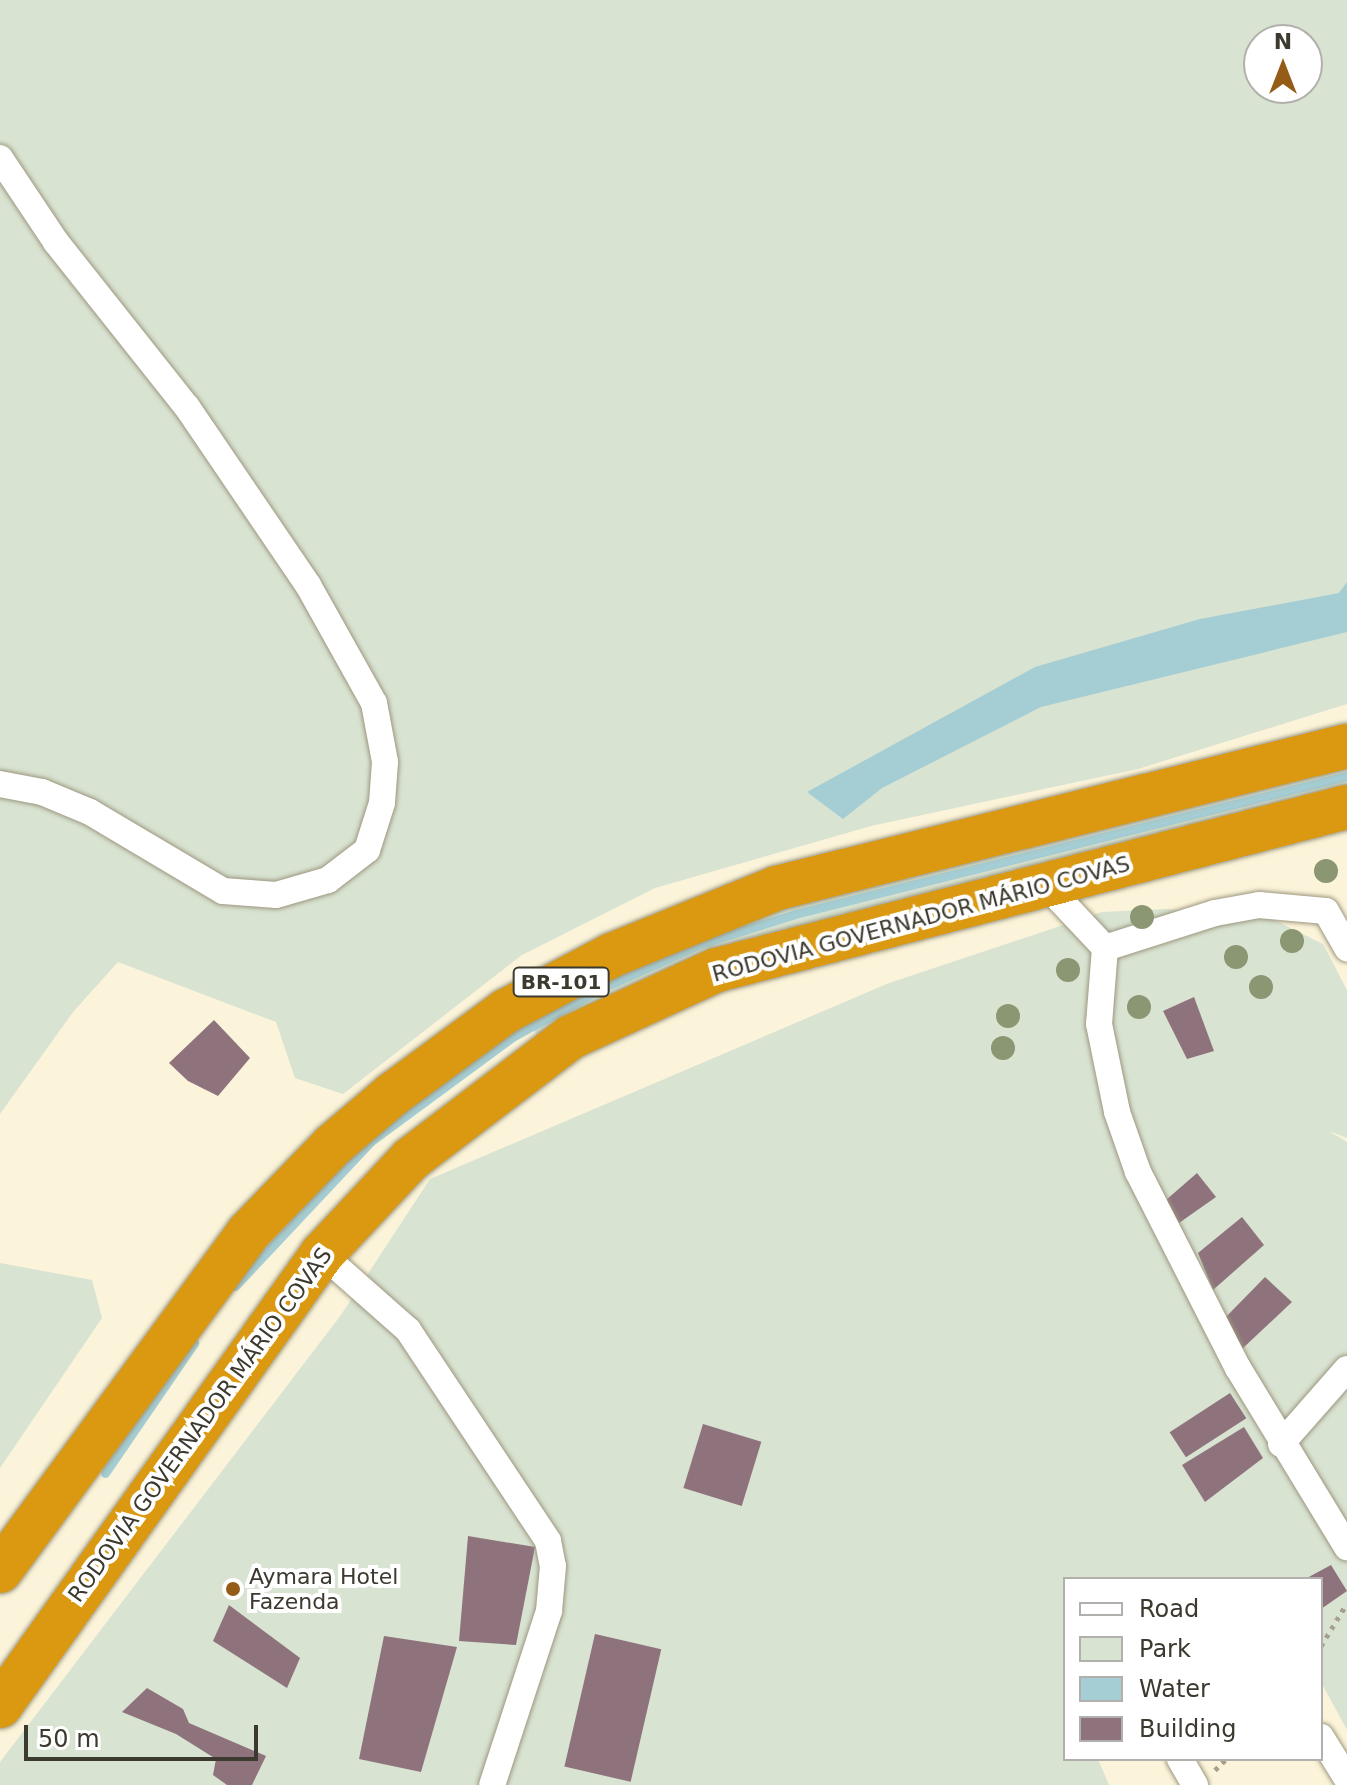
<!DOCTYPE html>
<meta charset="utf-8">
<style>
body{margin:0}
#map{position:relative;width:1347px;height:1785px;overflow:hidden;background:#fbf4da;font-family:"DejaVu Sans",sans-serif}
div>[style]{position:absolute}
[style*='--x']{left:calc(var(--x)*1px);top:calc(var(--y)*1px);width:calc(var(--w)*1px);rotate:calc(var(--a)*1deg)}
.green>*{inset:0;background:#d8e3d2}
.water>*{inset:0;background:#a5cdd4}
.stream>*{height:9px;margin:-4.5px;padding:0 4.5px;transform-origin:4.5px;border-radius:4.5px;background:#a5cdd4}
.building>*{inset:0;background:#8e737d;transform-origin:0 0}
.path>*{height:5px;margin-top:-2.5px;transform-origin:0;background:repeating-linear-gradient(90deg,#a6a18e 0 4px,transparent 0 10px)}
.roads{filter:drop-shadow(0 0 2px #9d977f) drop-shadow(0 0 2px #9d977f)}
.street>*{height:26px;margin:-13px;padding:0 13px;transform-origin:13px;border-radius:13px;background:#fff}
.highway>*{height:44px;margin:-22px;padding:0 22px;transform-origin:22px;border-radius:22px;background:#da9910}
.trees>*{width:24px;height:24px;margin:-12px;border-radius:50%;background:#8b9673}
.dots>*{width:22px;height:22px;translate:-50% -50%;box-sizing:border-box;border:4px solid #fff;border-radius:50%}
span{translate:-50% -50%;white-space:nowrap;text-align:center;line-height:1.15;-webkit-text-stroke:8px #fff;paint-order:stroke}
.shield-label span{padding:2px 6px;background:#fff;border:2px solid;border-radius:6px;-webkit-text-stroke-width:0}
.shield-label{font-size:20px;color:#3c392f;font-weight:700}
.street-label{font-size:22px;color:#3c392f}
.poi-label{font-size:22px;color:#3c392f}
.left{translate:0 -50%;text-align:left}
.legend{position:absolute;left:1063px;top:1577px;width:260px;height:184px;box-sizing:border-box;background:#fff;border:2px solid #b1b0ac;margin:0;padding:10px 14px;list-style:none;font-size:24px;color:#3c392f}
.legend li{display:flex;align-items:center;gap:16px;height:40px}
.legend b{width:40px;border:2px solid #b1b0ac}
.north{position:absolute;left:1243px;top:24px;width:80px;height:80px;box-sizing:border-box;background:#fff;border:2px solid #b1b0ac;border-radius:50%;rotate:0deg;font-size:22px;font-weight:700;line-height:32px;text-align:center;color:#3c392f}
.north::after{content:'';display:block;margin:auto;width:28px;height:36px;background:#945c16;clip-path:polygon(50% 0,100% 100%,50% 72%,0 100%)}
.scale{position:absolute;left:24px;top:1725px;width:234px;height:36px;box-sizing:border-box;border:4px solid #3c392f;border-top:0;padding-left:10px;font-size:24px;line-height:28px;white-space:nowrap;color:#3c392f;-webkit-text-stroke:6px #fff;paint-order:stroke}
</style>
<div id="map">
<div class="green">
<i style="clip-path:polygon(evenodd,0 0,1347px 0,1347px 704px,1138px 769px,871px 826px,655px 888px,522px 955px,343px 1094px,295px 1078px,276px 1022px,118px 962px,73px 1012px,0 1114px,0 0,1259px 40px,1307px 40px,1307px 88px,1259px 88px,1259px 40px)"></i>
<i style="clip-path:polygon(1347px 766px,1347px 789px,537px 1037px,529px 1016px,733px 922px,920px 869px)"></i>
<i style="clip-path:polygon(1166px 909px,1268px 917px,1323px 944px,1347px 990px,1347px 1138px,1329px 1131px,1347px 1142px,1347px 1730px,1321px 1682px,1321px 1579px,1065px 1579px,1065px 1759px,1098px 1759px,1109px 1785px,0 1785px,0 1762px,341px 1315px,430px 1179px,889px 983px,1102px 912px)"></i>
<i style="clip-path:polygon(0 1263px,92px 1280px,102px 1318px,0 1468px)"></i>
</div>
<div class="water">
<i style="clip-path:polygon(1347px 582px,1347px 632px,1041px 707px,882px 788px,843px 819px,807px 792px,1035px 667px,1200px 619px,1339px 593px)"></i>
</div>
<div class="stream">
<i style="--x:235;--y:1286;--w:199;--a:-46.8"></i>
<i style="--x:371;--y:1141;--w:177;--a:-36.3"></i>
<i style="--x:514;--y:1036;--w:98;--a:-28.7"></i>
<i style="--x:600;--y:989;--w:110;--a:-24.2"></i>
<i style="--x:700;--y:944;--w:100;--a:-17.5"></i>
<i style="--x:795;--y:914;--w:569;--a:-14.04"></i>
<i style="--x:105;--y:1473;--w:158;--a:-55.6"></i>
</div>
<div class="building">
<i style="clip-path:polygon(1194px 997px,1214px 1051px,1187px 1059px,1163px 1011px)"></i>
<i style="clip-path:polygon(214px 1020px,250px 1058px,218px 1096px,188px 1081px,169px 1063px)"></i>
<i style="clip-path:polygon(1197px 1173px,1216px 1197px,1179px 1223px,1166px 1200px)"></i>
<i style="clip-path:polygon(1242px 1217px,1264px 1245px,1213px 1290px,1198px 1253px)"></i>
<i style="clip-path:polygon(1265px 1277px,1292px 1302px,1242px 1349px,1223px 1320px)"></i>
<i style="left:1230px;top:1393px;width:30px;height:72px;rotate:57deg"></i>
<i style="left:703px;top:1424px;width:61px;height:67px;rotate:17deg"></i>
<i style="clip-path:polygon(1244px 1427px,1263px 1458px,1205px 1502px,1182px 1465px)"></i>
<i style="clip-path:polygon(468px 1536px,535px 1547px,516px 1645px,459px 1641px)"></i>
<i style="clip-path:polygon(1331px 1565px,1347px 1591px,1321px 1609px,1321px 1579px,1305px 1579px)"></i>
<i style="clip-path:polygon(229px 1605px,300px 1658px,287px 1688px,213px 1641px)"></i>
<i style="left:595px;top:1634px;width:68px;height:136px;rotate:13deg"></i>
<i style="clip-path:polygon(384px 1636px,457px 1647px,421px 1772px,359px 1759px)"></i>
<i style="clip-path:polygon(147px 1688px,183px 1709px,189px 1723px,266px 1756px,252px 1785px,227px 1785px,213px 1775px,216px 1759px,176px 1734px,122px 1712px)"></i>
</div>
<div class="path">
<i style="--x:1321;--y:1646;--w:50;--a:-58.8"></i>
<i style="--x:1215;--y:1770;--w:16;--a:-45"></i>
</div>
<div class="roads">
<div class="street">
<i style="--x:0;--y:158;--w:101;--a:56.3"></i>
<i style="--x:56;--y:242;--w:211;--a:51.6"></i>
<i style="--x:187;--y:407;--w:215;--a:55.8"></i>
<i style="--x:308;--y:585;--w:135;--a:60.8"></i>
<i style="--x:374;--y:703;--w:60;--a:79.4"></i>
<i style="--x:385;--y:762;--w:41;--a:94.2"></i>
<i style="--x:382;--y:803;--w:49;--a:107.7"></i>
<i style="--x:367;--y:850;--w:49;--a:142.4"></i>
<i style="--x:328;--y:880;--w:54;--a:163.9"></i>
<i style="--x:276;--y:895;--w:53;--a:-175.7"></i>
<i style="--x:223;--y:891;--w:155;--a:-149.3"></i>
<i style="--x:90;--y:812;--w:52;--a:-157.4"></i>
<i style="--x:42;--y:792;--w:43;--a:-169.2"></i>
<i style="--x:1045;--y:884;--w:88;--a:46.8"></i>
<i style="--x:1105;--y:948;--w:115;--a:-17.7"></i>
<i style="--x:1215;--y:913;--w:45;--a:-10.3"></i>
<i style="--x:1259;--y:905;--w:67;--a:5.1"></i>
<i style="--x:1326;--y:911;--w:43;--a:60.4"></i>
<i style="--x:1105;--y:948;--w:76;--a:94.5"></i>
<i style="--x:1099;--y:1024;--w:90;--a:78.4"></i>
<i style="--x:1117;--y:1112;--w:64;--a:70.7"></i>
<i style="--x:1138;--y:1172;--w:220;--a:63"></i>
<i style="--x:1238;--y:1368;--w:210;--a:58.7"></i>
<i style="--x:322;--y:1254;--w:115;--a:41.5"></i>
<i style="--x:408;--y:1330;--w:253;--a:56.4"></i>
<i style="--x:548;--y:1541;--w:25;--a:79"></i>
<i style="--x:553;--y:1566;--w:45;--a:95.1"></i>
<i style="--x:549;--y:1611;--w:183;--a:108.1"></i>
<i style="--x:1281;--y:1444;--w:100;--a:-48.7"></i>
<i style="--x:1321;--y:1737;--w:49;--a:58.2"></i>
<i style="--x:1180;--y:1759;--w:30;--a:60"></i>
</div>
<div class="highway">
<i style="--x:0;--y:1571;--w:419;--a:-53.7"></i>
<i style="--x:248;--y:1233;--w:122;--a:-46"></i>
<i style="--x:333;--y:1145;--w:79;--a:-40.4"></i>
<i style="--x:393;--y:1094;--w:140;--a:-36.3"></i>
<i style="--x:506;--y:1011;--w:120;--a:-27.8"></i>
<i style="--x:612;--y:955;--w:178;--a:-22.1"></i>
<i style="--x:777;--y:888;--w:587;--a:-13.99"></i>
<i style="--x:0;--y:1706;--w:555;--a:-54.53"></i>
<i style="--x:322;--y:1254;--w:130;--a:-46.9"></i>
<i style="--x:411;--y:1159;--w:201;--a:-37.3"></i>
<i style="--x:571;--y:1037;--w:161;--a:-24.7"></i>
<i style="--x:717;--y:970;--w:651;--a:-14.51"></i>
</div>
</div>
<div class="trees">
<i style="left:1326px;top:871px"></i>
<i style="left:1142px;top:917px"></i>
<i style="left:1292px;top:941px"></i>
<i style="left:1236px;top:957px"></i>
<i style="left:1068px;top:970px"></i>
<i style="left:1261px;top:987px"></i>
<i style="left:1139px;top:1007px"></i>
<i style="left:1008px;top:1016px"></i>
<i style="left:1003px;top:1048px"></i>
</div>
<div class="dots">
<i style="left:233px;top:1589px;background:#945c16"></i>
</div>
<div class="shield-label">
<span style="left:561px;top:982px">BR-101</span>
</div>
<div class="street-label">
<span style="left:921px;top:919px;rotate:-15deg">RODOVIA GOVERNADOR MÁRIO COVAS</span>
<span style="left:200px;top:1425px;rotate:-54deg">RODOVIA GOVERNADOR MÁRIO COVAS</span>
</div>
<div class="poi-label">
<span class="left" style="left:249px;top:1589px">Aymara Hotel<br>Fazenda</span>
</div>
<ul class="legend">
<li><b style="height:10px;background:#fff"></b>Road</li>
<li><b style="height:22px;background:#d8e3d2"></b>Park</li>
<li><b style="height:22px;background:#a5cdd4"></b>Water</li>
<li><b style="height:22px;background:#8e737d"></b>Building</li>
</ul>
<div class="north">N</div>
<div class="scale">50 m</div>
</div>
